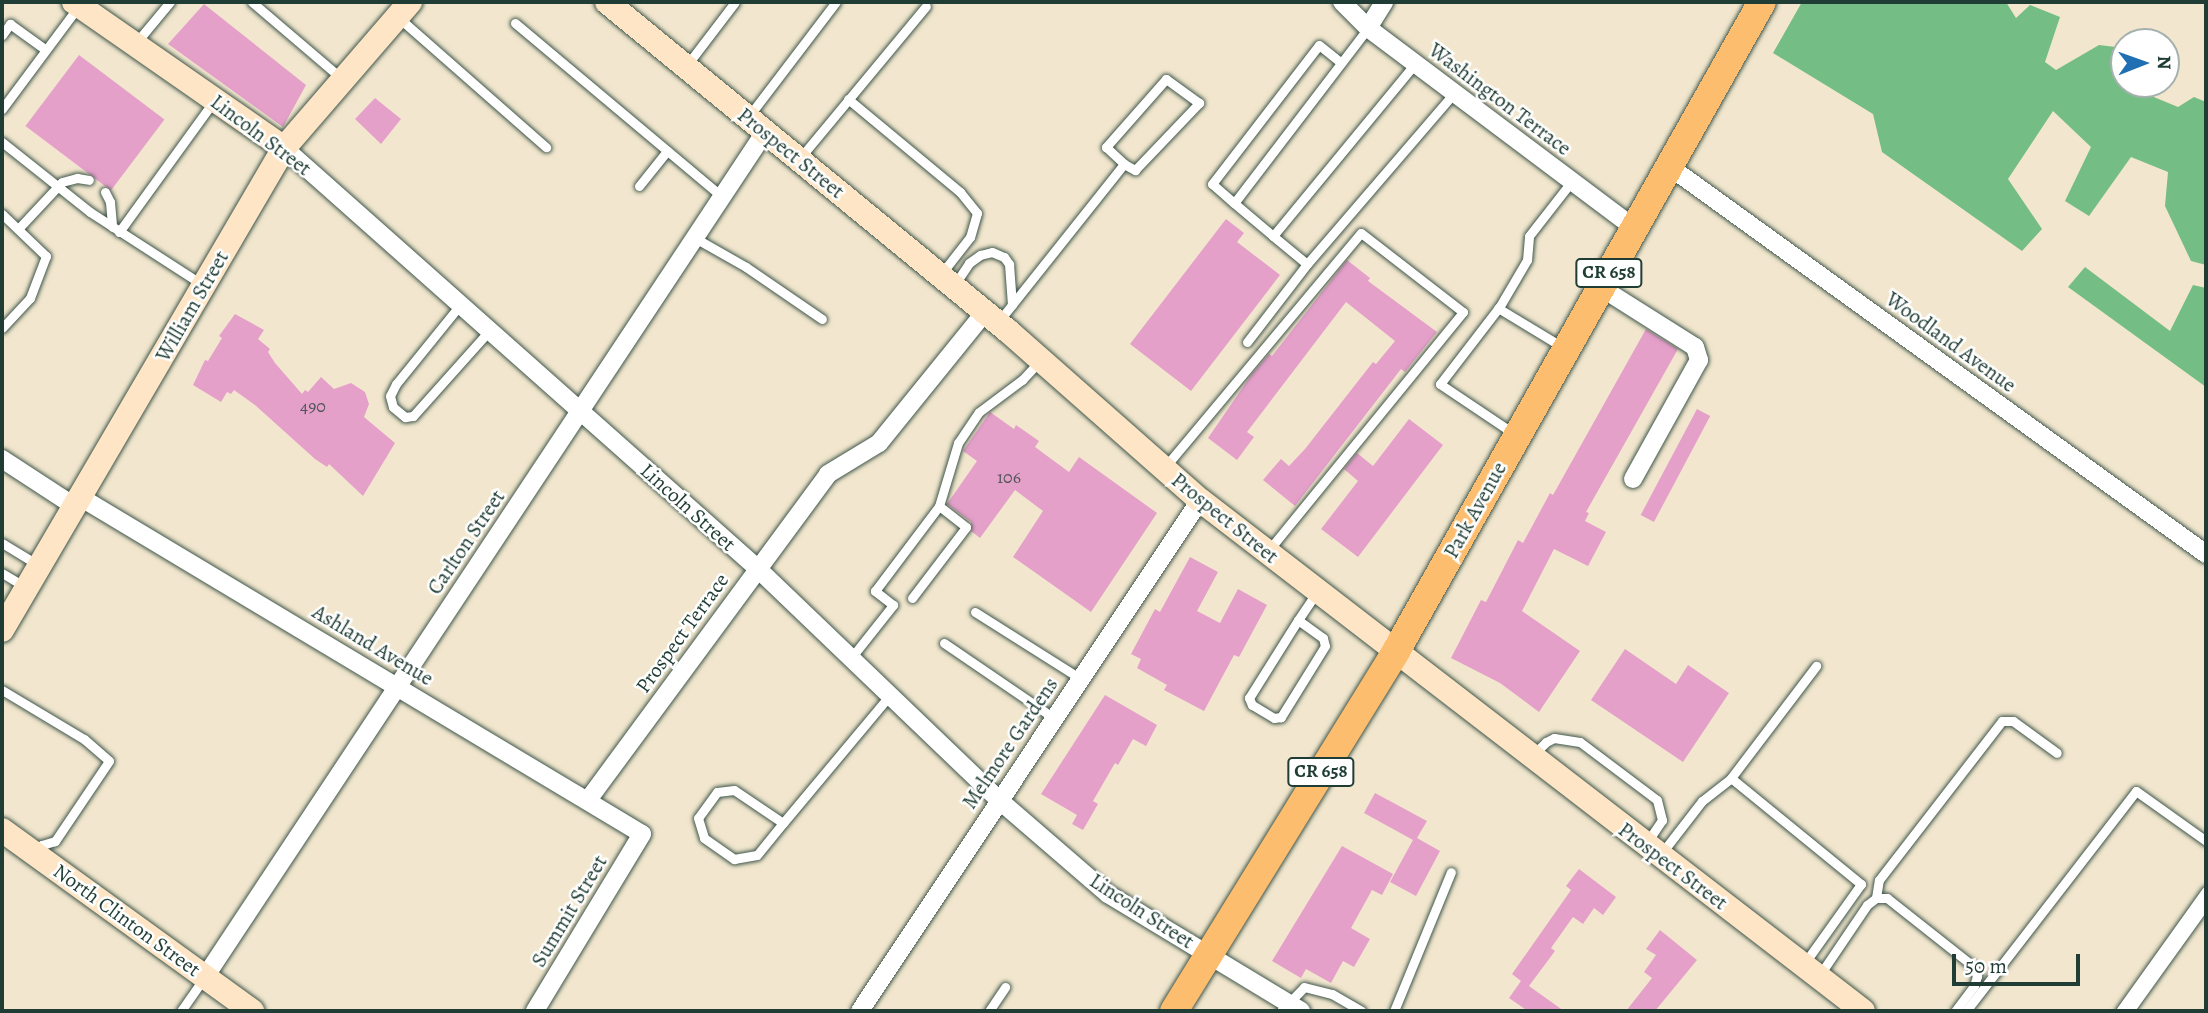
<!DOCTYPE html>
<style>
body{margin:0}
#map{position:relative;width:2208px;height:1013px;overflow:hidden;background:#f2e7ce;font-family:Alegreya,serif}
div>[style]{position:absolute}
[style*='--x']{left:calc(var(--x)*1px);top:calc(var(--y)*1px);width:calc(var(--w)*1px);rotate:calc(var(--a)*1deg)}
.forest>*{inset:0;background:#74bd84}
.building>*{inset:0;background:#e5a0ca;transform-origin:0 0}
.roads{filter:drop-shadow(0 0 2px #3f564b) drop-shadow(0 0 2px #3f564b)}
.lane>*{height:9px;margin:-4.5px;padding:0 4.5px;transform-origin:4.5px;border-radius:4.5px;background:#fff}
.street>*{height:18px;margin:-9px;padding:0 9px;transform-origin:9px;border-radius:9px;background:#fff}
.secondary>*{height:24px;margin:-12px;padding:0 12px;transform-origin:12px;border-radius:12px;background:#fee5c5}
.primary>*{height:28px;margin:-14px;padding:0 14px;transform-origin:14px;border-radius:14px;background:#fcbd6f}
span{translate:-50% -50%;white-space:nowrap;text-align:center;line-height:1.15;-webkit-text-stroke:5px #fff;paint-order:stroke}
.number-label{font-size:18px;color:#50565a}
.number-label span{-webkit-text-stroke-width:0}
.shield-label span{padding:2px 5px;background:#fff;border:2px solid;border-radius:5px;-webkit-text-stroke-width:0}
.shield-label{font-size:19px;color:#1f3d34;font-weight:700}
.street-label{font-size:21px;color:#1f3d34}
.frame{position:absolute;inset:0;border:4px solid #1f3d34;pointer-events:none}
.north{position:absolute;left:2110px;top:28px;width:70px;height:70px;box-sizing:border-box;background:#fff;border:2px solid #a5b1ae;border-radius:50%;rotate:89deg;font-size:19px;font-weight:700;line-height:28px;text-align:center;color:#1f3d34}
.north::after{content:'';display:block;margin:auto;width:24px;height:32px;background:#1f6fb2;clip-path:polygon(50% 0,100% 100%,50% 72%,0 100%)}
.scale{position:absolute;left:1952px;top:954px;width:128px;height:32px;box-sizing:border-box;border:4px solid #1f3d34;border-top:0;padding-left:9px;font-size:21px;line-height:24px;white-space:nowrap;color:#1f3d34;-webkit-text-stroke:5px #fff;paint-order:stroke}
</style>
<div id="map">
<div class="forest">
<i style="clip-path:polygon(1802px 2px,2006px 2px,2016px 18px,2030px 5px,2060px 17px,2045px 62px,2056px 70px,2099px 45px,2124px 48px,2124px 84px,2143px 84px,2149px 95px,2178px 107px,2194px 97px,2206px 102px,2206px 265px,2191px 261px,2165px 206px,2168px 172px,2131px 157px,2089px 216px,2065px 201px,2091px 147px,2053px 111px,2008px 179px,2042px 229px,2022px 251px,1882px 152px,1873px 114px,1773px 53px)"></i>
<i style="clip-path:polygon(2085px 267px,2170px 331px,2193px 285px,2206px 288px,2206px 387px,2068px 287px)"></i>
</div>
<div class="building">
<i style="clip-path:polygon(204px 4px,306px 85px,283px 127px,168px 44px)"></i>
<i style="left:79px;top:55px;width:107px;height:89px;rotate:37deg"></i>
<i style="clip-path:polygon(375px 98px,401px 119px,381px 144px,355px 119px)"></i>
<i style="clip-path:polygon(1226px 219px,1244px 233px,1237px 242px,1280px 275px,1191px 391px,1130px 344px)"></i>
<i style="clip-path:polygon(1347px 260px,1370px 278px,1368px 281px,1437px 332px,1405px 372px,1401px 369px,1295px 506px,1263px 480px,1281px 459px,1289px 466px,1305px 449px,1373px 362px,1376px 364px,1395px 341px,1346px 302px,1247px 432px,1254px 437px,1237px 460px,1208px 438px,1252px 374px,1269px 354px,1272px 356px)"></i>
<i style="clip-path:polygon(235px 314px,264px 330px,258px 339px,270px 349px,268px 352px,275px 363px,302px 394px,305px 390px,308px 392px,321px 377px,334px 389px,351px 383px,365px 392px,369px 404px,364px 417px,395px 443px,363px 496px,329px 464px,327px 467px,315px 459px,255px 405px,234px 390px,231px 394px,227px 392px,221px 402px,193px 385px,205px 360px,208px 361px,222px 338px,219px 336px)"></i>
<i style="clip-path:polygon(1646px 329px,1678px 349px,1586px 512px,1589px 513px,1585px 521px,1606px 532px,1588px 566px,1554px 549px,1522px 611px,1580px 651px,1539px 712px,1500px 683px,1451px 658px,1481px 600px,1486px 602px,1518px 540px,1523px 543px,1550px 493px,1553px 495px)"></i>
<i style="left:1697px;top:409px;width:15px;height:120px;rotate:28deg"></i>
<i style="clip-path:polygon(990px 412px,1014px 429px,1016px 425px,1039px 441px,1035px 447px,1069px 472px,1079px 457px,1157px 513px,1091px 612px,1013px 557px,1043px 511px,1015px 490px,980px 538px,971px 531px,971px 522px,947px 504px,977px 461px,963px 451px)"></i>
<i style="clip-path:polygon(1409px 419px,1443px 445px,1358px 557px,1321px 529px,1358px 481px,1344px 469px,1357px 453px,1373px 466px)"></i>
<i style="clip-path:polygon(1190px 557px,1218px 572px,1197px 611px,1220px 623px,1238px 589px,1267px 605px,1239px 657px,1234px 655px,1204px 711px,1164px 690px,1167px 685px,1137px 668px,1141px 659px,1131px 654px,1155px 609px,1160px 612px)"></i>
<i style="clip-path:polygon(1625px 649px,1676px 684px,1688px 665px,1729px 693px,1683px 762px,1591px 700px)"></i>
<i style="clip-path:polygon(1105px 695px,1157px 725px,1146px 746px,1133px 739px,1118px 765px,1115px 763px,1093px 801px,1098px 804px,1083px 830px,1072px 824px,1077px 815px,1041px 794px)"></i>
<i style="clip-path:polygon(1375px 793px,1427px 821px,1417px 838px,1440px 851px,1416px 896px,1390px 882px,1413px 840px,1364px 813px)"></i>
<i style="clip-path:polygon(1342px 846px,1393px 874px,1382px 895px,1372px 890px,1351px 928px,1370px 939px,1354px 967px,1343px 961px,1331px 983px,1306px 969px,1301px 978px,1272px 961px)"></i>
<i style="clip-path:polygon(1579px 869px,1616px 897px,1603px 915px,1594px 908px,1583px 924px,1573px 917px,1551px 948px,1555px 951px,1529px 986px,1564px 1011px,1528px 1011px,1509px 998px,1521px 981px,1512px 974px,1571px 890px,1566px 886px)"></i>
<i style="clip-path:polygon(1660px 930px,1697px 960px,1655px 1011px,1626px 1011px,1652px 978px,1644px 972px,1656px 955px,1646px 949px)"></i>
</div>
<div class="roads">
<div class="lane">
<i style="--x:252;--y:2;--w:117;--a:40.5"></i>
<i style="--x:399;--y:18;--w:196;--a:41.3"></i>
<i style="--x:515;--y:23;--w:270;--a:40"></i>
<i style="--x:1368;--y:28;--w:220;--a:127.4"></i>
<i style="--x:1234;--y:203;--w:51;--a:40.2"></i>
<i style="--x:1273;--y:236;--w:223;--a:-50.5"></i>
<i style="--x:2;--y:35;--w:14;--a:-54"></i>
<i style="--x:10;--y:24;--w:44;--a:35.8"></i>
<i style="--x:135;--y:44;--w:55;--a:-50.2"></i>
<i style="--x:687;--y:65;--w:79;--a:-52.7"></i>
<i style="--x:848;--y:99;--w:146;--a:39.7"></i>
<i style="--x:960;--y:192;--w:27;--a:51"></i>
<i style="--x:977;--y:213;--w:25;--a:106"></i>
<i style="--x:970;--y:237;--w:46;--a:127.9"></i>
<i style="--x:2;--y:109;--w:127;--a:-53.3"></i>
<i style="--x:749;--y:116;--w:143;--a:-52.7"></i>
<i style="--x:2;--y:142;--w:112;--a:38.5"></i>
<i style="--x:90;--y:212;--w:135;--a:32.9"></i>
<i style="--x:800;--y:158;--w:197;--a:-50.3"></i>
<i style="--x:639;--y:186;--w:45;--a:-51.3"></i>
<i style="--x:105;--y:192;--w:11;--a:63"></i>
<i style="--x:110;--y:202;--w:25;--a:85"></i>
<i style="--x:1234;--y:203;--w:29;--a:-139"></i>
<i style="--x:1212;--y:184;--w:175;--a:-52.4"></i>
<i style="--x:1319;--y:45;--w:28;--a:39"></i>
<i style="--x:2;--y:214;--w:61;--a:43.7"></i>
<i style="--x:46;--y:256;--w:45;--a:110.9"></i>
<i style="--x:30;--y:298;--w:41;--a:133"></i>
<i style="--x:18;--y:229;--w:64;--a:-46.9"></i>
<i style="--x:62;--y:182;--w:16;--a:-15"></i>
<i style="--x:77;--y:178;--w:12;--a:9"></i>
<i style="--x:119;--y:232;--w:160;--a:-54.1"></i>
<i style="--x:1273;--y:236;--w:44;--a:39.5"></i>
<i style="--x:1307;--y:264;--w:225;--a:-49.3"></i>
<i style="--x:695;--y:238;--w:59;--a:29.6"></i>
<i style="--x:746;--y:267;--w:92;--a:34.4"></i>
<i style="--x:955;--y:284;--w:25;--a:-56"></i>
<i style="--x:969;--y:263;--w:14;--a:-36"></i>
<i style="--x:980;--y:255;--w:12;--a:-14"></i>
<i style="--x:992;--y:252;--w:13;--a:23"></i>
<i style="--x:1004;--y:257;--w:9;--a:54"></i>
<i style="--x:1009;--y:264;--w:41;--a:85.8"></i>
<i style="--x:460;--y:305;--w:102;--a:129"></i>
<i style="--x:396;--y:384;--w:13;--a:117"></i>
<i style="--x:390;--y:396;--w:11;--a:75"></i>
<i style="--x:393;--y:407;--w:16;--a:40"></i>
<i style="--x:405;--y:417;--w:8;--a:-7"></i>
<i style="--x:413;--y:416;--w:114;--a:-48.2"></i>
<i style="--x:1498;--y:308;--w:77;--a:31.2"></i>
<i style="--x:999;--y:321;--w:201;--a:-51.5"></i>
<i style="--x:1124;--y:164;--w:13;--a:29"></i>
<i style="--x:1135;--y:170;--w:93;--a:-46.3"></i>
<i style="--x:1199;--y:103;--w:41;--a:-144"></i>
<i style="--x:1166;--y:79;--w:91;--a:131.4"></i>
<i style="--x:1106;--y:147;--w:25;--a:43"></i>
<i style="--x:1247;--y:342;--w:98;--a:-52.4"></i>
<i style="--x:1513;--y:433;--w:88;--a:-146.1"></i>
<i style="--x:1440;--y:384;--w:98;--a:-52.4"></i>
<i style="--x:1500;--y:306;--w:53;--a:-59.6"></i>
<i style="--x:1527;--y:260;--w:24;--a:-85"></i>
<i style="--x:1529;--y:236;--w:70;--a:-52"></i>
<i style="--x:1165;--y:467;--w:305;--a:-50.1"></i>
<i style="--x:1361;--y:233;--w:129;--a:37.8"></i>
<i style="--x:1463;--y:312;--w:308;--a:129.2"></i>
<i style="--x:2;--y:543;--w:42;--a:31.4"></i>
<i style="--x:2;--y:573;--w:26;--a:31"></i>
<i style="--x:912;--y:598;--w:89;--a:-52.7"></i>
<i style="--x:966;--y:527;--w:34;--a:-142"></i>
<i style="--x:975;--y:612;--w:125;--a:32.3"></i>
<i style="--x:1298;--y:620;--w:31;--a:36"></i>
<i style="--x:1323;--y:638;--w:8;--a:76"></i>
<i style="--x:1325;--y:646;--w:84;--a:121.8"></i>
<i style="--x:1281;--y:717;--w:7;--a:172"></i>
<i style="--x:1274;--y:718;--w:26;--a:-149"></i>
<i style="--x:1252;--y:705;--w:8;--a:-113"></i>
<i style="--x:1249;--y:698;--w:92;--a:-57.9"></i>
<i style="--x:1298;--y:620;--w:32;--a:-56"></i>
<i style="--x:944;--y:643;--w:133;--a:34.3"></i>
<i style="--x:851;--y:658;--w:68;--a:-51.6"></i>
<i style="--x:893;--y:605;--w:23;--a:-142"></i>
<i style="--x:875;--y:591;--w:106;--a:-53"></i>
<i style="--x:939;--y:506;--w:66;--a:-73.2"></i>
<i style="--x:958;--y:443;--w:37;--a:-56"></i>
<i style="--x:979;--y:412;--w:54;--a:-36.7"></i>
<i style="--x:1022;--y:380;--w:26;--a:-47"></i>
<i style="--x:2;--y:690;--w:96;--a:30.9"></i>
<i style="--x:84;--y:739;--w:33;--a:41"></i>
<i style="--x:109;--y:761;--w:97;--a:124"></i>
<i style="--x:55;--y:841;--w:14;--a:163"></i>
<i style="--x:42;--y:845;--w:10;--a:135"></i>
<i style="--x:1533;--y:755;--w:18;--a:-45"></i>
<i style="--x:1546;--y:742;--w:9;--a:-27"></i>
<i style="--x:1554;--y:738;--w:26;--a:9"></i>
<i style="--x:1580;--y:742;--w:96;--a:37"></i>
<i style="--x:1657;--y:800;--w:21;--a:76"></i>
<i style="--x:1662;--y:820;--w:29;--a:124"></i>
<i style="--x:1731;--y:778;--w:141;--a:-52.8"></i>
<i style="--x:783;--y:823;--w:59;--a:-146"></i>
<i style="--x:734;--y:790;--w:17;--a:173"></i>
<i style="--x:717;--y:792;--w:32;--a:126"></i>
<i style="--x:698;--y:818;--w:21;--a:73"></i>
<i style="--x:704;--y:838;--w:37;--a:35"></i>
<i style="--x:734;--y:859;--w:23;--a:-10"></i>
<i style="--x:757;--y:855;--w:41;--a:-50.9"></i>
<i style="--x:783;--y:823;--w:167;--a:-50.1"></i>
<i style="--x:1661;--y:854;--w:67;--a:-52.3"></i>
<i style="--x:1702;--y:801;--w:37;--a:-38"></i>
<i style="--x:1731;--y:778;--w:168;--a:39.2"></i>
<i style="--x:1861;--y:884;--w:98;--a:125.5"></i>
<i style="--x:1876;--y:898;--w:18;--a:-81"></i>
<i style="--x:1879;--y:880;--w:201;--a:-52.3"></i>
<i style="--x:2002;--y:721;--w:11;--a:0"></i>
<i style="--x:2013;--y:721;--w:54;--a:36"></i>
<i style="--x:1819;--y:976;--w:86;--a:-55.9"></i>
<i style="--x:1867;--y:905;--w:11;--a:-38"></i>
<i style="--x:1876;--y:898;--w:11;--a:0"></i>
<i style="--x:1887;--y:898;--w:110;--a:38.3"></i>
<i style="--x:1973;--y:966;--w:11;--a:68"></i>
<i style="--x:1977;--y:976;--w:10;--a:107"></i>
<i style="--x:1974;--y:986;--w:31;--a:127"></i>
<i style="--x:181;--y:1011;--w:40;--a:-55.1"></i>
<i style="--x:989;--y:1011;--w:29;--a:-56"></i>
<i style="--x:1281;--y:1011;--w:33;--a:-46"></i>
<i style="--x:1304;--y:987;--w:29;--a:14"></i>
<i style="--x:1332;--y:994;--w:34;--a:30"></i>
<i style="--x:1394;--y:1011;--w:150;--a:-67.7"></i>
<i style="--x:1966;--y:1011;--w:278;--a:-52.3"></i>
<i style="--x:2136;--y:791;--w:86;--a:35.5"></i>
<i style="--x:2120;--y:1011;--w:148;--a:-54.4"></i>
<i style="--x:2129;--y:1011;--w:132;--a:-54.3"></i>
</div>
<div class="street">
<i style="--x:1342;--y:2;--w:37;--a:45"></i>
<i style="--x:1368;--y:28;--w:333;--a:36.9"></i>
<i style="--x:1368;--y:28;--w:31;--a:-58"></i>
<i style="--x:284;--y:148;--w:633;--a:41.6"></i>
<i style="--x:757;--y:568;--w:335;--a:43.8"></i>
<i style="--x:999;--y:800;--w:144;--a:40.8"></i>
<i style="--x:1108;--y:894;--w:226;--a:31.2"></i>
<i style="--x:1670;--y:167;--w:661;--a:35.83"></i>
<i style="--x:1600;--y:287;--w:112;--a:32.3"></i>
<i style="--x:1695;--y:347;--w:14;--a:73"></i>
<i style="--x:1699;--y:360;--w:136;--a:119"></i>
<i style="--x:2;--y:459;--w:86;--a:33.1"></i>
<i style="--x:80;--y:497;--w:655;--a:30.95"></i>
<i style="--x:642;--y:834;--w:207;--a:121.2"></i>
<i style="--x:588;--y:800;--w:405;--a:-53.6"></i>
<i style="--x:828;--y:474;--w:60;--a:-31.3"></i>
<i style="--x:879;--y:443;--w:169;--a:-51"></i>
<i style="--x:205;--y:977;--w:1014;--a:-56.47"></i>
<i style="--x:860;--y:1011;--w:614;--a:-56.36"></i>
</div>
<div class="secondary">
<i style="--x:74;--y:2;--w:256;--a:34.8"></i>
<i style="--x:607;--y:2;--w:519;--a:39.37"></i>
<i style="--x:1008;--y:331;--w:256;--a:41.4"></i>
<i style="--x:1200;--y:500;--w:837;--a:37.62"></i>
<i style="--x:2;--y:630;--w:558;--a:-59.67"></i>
<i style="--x:284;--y:148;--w:193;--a:-49.2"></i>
<i style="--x:2;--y:830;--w:309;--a:35.9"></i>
</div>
<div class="primary">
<i style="--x:1174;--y:1011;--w:421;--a:-58.3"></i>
<i style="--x:1395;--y:653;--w:747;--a:-60.59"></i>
</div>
</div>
<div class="number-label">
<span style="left:313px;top:406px">490</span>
<span style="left:1009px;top:477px">106</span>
</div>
<div class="shield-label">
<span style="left:1609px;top:273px">CR 658</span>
<span style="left:1321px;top:772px">CR 658</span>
</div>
<div class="street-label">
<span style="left:1500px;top:99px;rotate:37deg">Washington Terrace</span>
<span style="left:261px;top:135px;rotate:37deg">Lincoln Street</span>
<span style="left:791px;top:153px;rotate:39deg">Prospect Street</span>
<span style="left:192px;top:306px;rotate:-60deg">William Street</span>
<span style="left:1951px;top:342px;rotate:36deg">Woodland Avenue</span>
<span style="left:688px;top:507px;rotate:42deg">Lincoln Street</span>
<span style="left:1475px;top:510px;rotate:-61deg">Park Avenue</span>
<span style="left:1225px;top:518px;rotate:39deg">Prospect Street</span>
<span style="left:466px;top:542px;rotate:-56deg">Carlton Street</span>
<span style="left:682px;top:633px;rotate:-54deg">Prospect Terrace</span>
<span style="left:373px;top:645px;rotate:31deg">Ashland Avenue</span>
<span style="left:1010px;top:743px;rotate:-56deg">Melmore Gardens</span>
<span style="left:1673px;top:866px;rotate:37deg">Prospect Street</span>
<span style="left:569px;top:911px;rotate:-59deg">Summit Street</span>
<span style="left:1142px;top:911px;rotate:33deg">Lincoln Street</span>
<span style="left:127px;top:920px;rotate:36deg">North Clinton Street</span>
</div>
<div class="frame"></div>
<div class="north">N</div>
<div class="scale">50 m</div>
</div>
